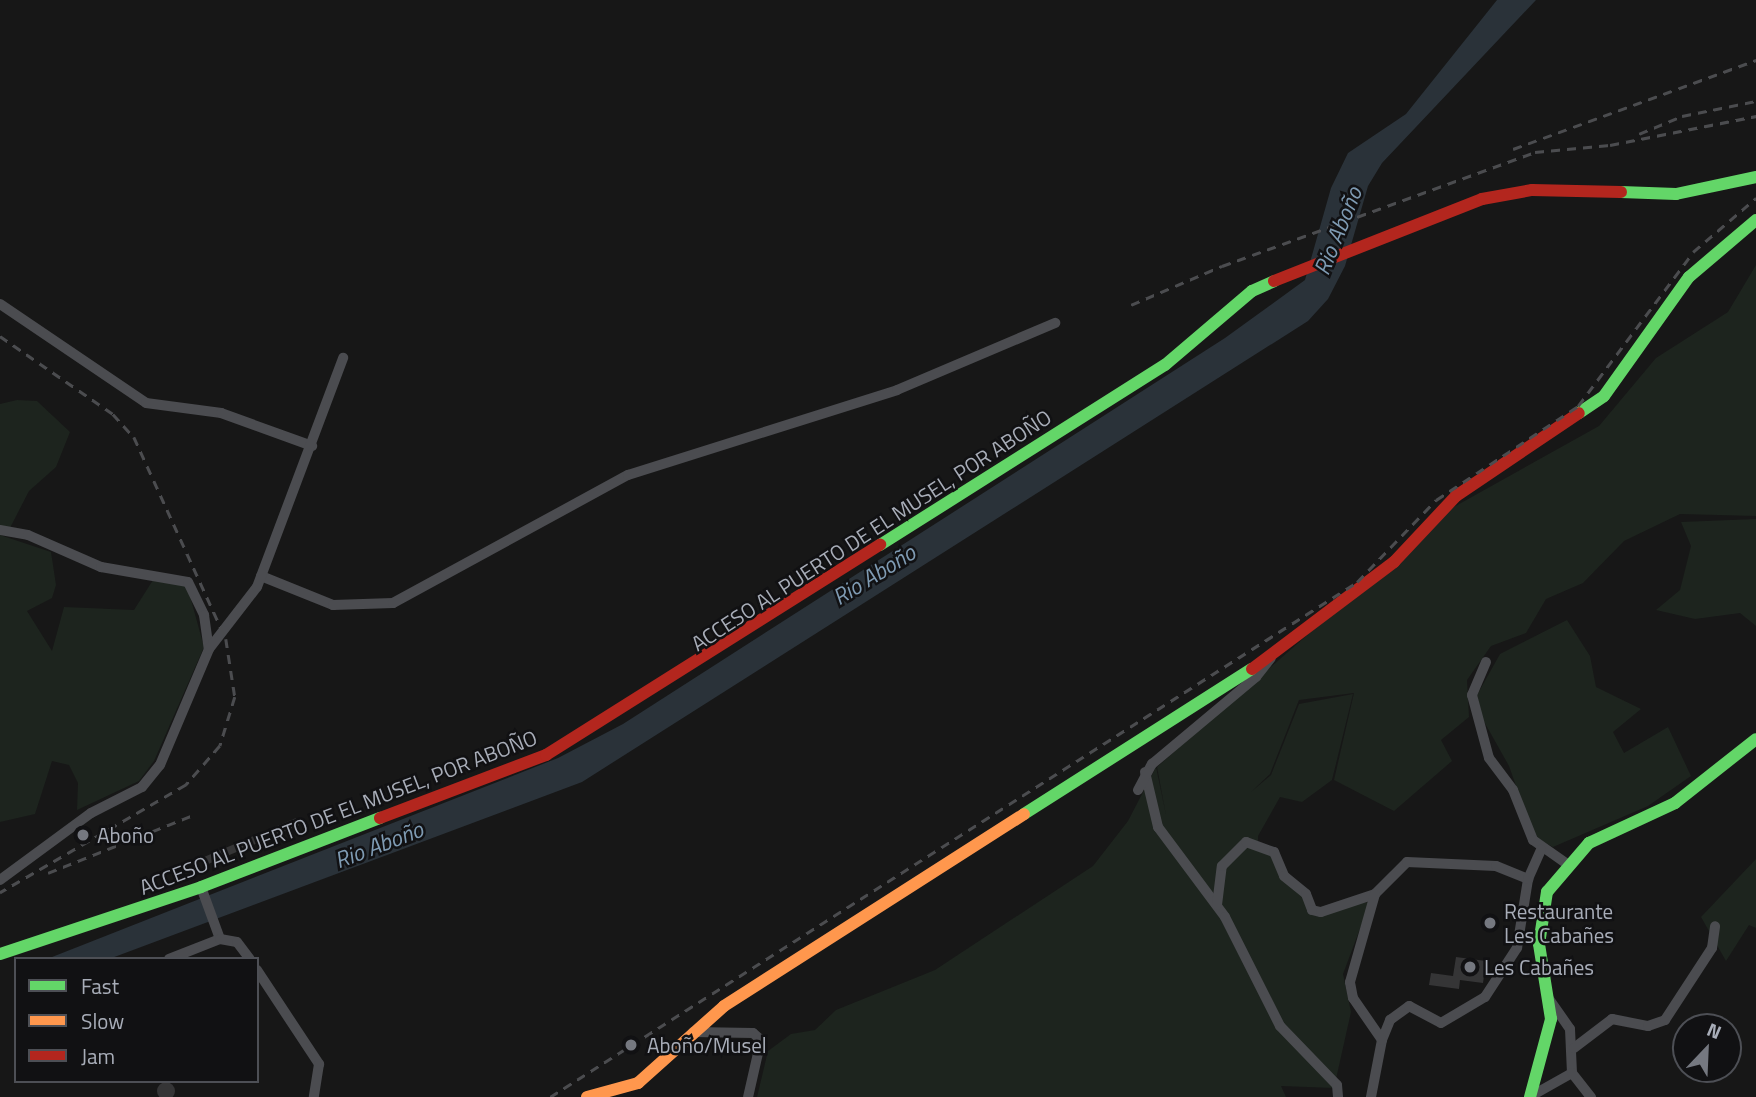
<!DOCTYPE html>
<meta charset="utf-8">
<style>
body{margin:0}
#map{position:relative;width:1756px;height:1097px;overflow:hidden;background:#171717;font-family:"Titillium Web",sans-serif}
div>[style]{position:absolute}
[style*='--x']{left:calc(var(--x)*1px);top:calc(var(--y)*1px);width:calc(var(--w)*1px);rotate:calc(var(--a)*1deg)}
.green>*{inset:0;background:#1d241e}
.water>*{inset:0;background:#2a3239}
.building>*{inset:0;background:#353536;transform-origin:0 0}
.round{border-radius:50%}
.street>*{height:10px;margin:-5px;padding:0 5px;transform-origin:5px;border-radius:5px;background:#4b4c50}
.fast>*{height:12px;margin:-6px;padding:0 6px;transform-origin:6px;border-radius:6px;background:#63d668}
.slow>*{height:12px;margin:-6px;padding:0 6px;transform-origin:6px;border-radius:6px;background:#ff974d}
.jam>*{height:12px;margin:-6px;padding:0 6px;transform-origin:6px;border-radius:6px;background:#b3261e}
.rail>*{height:2.5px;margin-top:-1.25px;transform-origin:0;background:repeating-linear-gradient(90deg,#4b4c4f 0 9px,transparent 0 16px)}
.dots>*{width:19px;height:19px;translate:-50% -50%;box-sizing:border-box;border:4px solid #111113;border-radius:50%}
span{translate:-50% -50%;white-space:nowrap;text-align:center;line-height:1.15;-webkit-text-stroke:5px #111113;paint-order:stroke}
.street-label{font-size:21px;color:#a8adb8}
.poi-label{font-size:21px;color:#a8adb8}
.left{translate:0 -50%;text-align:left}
.water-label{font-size:23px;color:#7f9bb3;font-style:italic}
.legend{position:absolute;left:14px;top:957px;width:245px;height:126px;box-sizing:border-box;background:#111113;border:2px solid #4d4f55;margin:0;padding:9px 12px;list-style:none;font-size:21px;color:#a8adb8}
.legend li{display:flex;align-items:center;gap:14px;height:35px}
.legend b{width:35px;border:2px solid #4d4f55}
.north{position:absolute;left:1672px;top:1013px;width:70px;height:70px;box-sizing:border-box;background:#111113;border:2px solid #4d4f55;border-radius:50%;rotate:23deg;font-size:19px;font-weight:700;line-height:28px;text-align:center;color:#a8adb8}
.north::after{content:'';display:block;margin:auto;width:24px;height:32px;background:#757880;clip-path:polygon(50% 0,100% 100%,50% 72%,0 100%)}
</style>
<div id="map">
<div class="green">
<i style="clip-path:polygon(1756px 265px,1756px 516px,1680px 514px,1624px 541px,1583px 583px,1546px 599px,1526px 633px,1491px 646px,1467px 680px,1469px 717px,1441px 740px,1452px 761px,1394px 811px,1334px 780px,1354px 693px,1299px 700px,1270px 774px,1251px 792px,1271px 775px,1299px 704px,1353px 694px,1332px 780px,1302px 802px,1280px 797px,1258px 836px,1258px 849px,1274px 857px,1304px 895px,1307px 910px,1370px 902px,1343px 974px,1351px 1012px,1334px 1088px,1281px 1086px,1286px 1097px,757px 1097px,768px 1051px,791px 1034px,815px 1030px,836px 1010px,935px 970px,1093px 866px,1128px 821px,1156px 767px,1166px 815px,1157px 767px,1452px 508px,1599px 426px,1656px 358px,1728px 312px)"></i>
<i style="clip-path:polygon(17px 400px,37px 401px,70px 432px,56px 467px,29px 491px,10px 528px,0 526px,0 404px)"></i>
<i style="clip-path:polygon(1756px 519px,1756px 626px,1740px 613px,1695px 619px,1656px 610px,1680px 590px,1691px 546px,1681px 522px)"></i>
<i style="clip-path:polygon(0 535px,51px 552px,56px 585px,52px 598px,27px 611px,52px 651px,64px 607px,134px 610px,153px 580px,187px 585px,204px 647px,154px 761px,139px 781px,77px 810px,78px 783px,69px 765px,52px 761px,35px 814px,0 822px)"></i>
<i style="clip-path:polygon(1567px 620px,1590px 656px,1596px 687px,1641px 709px,1613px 732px,1624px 753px,1668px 727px,1691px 776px,1648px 806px,1553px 847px,1534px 837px,1509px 766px,1482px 718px,1477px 695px,1500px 654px)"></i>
<i style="clip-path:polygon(1756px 859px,1756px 928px,1749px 925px,1726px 961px,1701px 917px)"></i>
</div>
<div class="water">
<i style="clip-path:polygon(1497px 0,1536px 0,1382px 163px,1368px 186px,1345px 266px,1328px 299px,1308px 321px,582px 782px,109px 959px,47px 959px,558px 758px,623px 724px,1225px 338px,1305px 280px,1331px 188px,1348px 153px,1406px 114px)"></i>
</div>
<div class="building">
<i style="left:296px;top:818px;width:8px;height:100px;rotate:67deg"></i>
<i style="clip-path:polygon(1456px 957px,1486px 961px,1483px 983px,1460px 980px,1459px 989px,1429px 985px,1431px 973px,1453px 976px)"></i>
<i class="round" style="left:157px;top:1082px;width:18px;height:18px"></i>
</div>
<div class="street">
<i style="--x:0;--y:304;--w:176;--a:34.1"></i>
<i style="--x:146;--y:403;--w:76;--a:7.6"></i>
<i style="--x:221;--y:413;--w:97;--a:19.9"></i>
<i style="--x:0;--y:530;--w:28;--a:10"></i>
<i style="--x:28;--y:535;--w:80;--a:23.7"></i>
<i style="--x:101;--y:567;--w:88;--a:9.8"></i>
<i style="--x:188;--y:582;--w:37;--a:64"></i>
<i style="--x:204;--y:615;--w:34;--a:82"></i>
<i style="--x:261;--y:576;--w:78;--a:21.9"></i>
<i style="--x:333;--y:605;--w:60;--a:-1.9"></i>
<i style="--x:393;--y:603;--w:268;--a:-28.6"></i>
<i style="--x:628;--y:475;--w:282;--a:-17.5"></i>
<i style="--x:897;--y:390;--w:172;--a:-23"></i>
<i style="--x:1486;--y:662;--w:36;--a:113"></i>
<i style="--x:1472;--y:695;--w:65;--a:74.9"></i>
<i style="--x:1489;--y:758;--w:40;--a:53"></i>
<i style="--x:1513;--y:790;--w:54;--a:68.2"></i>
<i style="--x:1533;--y:840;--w:42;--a:35.2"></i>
<i style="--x:1145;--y:772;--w:57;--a:76.7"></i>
<i style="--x:1158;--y:827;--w:112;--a:53.3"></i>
<i style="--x:1225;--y:917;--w:122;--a:63.2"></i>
<i style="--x:1280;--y:1026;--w:82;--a:46"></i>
<i style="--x:1337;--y:1085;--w:12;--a:85"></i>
<i style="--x:1138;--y:790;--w:30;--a:-62"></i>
<i style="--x:1152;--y:764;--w:136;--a:-39.9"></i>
<i style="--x:1256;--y:677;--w:24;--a:-52"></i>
<i style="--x:0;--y:880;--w:113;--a:-36.4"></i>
<i style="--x:91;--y:813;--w:57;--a:-27"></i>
<i style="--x:142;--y:787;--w:28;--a:-51"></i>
<i style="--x:160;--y:765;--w:126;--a:-67.1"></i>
<i style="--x:209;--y:649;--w:78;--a:-52.3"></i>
<i style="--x:257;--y:587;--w:245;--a:-69.4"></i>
<i style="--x:201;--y:887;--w:55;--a:69.9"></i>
<i style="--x:1217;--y:905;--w:39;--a:-83"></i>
<i style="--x:1222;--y:866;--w:34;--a:-45"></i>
<i style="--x:1246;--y:842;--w:30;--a:20"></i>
<i style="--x:1274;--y:852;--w:26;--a:67"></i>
<i style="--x:1284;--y:876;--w:28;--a:39"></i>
<i style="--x:1306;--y:894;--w:17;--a:69"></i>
<i style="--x:1312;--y:910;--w:9;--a:13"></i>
<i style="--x:1321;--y:912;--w:57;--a:-18.4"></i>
<i style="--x:1375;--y:894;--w:45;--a:-45"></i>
<i style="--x:1407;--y:862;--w:89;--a:2.6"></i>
<i style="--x:1496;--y:866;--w:35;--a:22"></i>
<i style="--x:169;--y:959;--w:55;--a:-21.4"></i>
<i style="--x:220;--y:939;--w:17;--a:10"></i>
<i style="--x:237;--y:942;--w:21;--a:53"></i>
<i style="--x:257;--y:970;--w:113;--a:56.6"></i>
<i style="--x:319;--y:1064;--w:33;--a:99"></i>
<i style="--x:1547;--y:996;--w:40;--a:55.1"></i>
<i style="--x:1570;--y:1029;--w:44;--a:87.4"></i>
<i style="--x:693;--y:1032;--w:60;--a:1"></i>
<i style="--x:753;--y:1033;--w:11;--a:41"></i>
<i style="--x:761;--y:1040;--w:58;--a:102.8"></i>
<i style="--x:1382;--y:1040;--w:22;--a:-68"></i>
<i style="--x:1390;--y:1020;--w:24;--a:-36"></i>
<i style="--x:1409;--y:1006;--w:36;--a:28"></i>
<i style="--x:1441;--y:1023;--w:51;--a:-30.6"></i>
<i style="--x:1485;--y:997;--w:59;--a:-56.9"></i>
<i style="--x:1517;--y:948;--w:70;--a:-80.9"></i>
<i style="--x:1528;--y:879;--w:32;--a:-66"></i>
<i style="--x:1574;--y:1048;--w:48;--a:-37.3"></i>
<i style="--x:1612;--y:1019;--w:37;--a:11"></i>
<i style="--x:1648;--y:1026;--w:18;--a:-19"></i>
<i style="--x:1665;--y:1020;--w:86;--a:-56.9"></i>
<i style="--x:1712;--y:948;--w:22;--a:-82"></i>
<i style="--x:1531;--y:1096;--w:47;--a:-29.3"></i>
<i style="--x:1572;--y:1073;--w:31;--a:52"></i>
<i style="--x:1371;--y:1097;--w:58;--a:-79.1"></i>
<i style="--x:1382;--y:1040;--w:51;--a:-124.6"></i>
<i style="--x:1353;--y:998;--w:16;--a:-101"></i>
<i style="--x:1350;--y:982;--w:91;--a:-74.1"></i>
</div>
<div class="fast">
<i style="--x:1621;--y:192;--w:55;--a:2.1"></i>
<i style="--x:1676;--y:194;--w:82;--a:-12"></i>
<i style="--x:1579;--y:413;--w:30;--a:-34"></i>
<i style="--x:1604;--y:396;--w:146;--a:-54.5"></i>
<i style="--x:1689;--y:277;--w:88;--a:-40.4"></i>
<i style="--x:880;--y:545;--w:337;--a:-32.3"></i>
<i style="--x:1165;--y:365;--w:114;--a:-40.4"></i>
<i style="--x:1252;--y:291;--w:24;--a:-24"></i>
<i style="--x:1024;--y:814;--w:270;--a:-32.5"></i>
<i style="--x:0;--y:954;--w:212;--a:-18.4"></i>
<i style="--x:201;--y:887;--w:192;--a:-21.1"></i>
<i style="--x:1530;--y:1097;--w:81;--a:-74.9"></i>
<i style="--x:1551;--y:1019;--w:76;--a:-99.1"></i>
<i style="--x:1539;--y:944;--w:53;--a:-81.3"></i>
<i style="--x:1547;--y:892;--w:65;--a:-49.4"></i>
<i style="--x:1589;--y:843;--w:95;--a:-24.9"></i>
<i style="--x:1675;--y:803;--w:103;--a:-38.3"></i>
</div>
<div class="slow">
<i style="--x:587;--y:1097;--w:53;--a:-15.4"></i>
<i style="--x:638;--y:1083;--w:115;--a:-41.8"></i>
<i style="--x:724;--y:1006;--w:356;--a:-32.6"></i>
</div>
<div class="jam">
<i style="--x:1274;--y:281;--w:224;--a:-21.5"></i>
<i style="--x:1482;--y:199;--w:51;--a:-10.2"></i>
<i style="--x:1532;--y:190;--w:89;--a:1.3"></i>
<i style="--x:1252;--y:669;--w:178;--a:-37"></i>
<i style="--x:1394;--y:562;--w:91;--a:-46.8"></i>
<i style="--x:1456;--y:496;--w:148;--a:-34"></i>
<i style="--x:380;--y:818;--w:178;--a:-20.8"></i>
<i style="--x:546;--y:755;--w:395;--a:-32.2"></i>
</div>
<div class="rail">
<i style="--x:1639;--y:134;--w:47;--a:-22.7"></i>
<i style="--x:1682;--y:116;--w:76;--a:-11.5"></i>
<i style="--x:1513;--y:149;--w:259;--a:-20.1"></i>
<i style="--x:1131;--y:305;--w:99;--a:-23.2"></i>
<i style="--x:1222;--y:266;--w:333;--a:-20"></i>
<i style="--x:1535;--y:152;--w:75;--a:-5.3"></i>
<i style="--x:1610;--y:145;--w:149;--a:-11.2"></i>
<i style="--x:0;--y:336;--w:137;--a:34.6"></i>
<i style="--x:113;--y:414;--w:31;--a:48"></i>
<i style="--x:134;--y:437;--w:222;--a:65.5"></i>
<i style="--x:226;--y:639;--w:59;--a:81.2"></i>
<i style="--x:235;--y:697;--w:51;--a:107"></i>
<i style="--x:220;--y:746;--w:52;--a:131.1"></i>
<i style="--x:186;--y:785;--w:215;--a:149.9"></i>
<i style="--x:48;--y:873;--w:156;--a:-21.8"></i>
<i style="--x:550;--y:1097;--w:957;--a:-32.54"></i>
<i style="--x:1357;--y:582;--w:114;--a:-46.1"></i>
<i style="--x:1436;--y:500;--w:170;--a:-33.5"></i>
<i style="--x:1578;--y:406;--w:192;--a:-53.2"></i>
<i style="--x:1693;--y:252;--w:83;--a:-40.6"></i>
</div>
<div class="dots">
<i style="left:83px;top:835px;background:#757880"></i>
<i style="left:1490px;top:923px;background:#757880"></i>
<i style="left:1470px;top:967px;background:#757880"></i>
<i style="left:631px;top:1045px;background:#757880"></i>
</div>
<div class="street-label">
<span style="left:871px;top:530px;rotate:-33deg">ACCESO AL PUERTO DE EL MUSEL, POR ABOÑO</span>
<span style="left:338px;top:812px;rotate:-21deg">ACCESO AL PUERTO DE EL MUSEL, POR ABOÑO</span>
</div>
<div class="poi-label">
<span class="left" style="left:97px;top:835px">Aboño</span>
<span class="left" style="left:1504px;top:923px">Restaurante<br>Les Cabañes</span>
<span class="left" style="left:1484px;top:967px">Les Cabañes</span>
<span class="left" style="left:647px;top:1045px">Aboño/Musel</span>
</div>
<div class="water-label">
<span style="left:1338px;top:231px;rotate:-68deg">Rio Aboño</span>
<span style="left:874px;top:575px;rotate:-32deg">Rio Aboño</span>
<span style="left:379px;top:845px;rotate:-21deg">Rio Aboño</span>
</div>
<ul class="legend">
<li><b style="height:9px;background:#63d668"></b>Fast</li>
<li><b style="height:9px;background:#ff974d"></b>Slow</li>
<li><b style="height:9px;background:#b3261e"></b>Jam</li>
</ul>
<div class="north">N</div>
</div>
